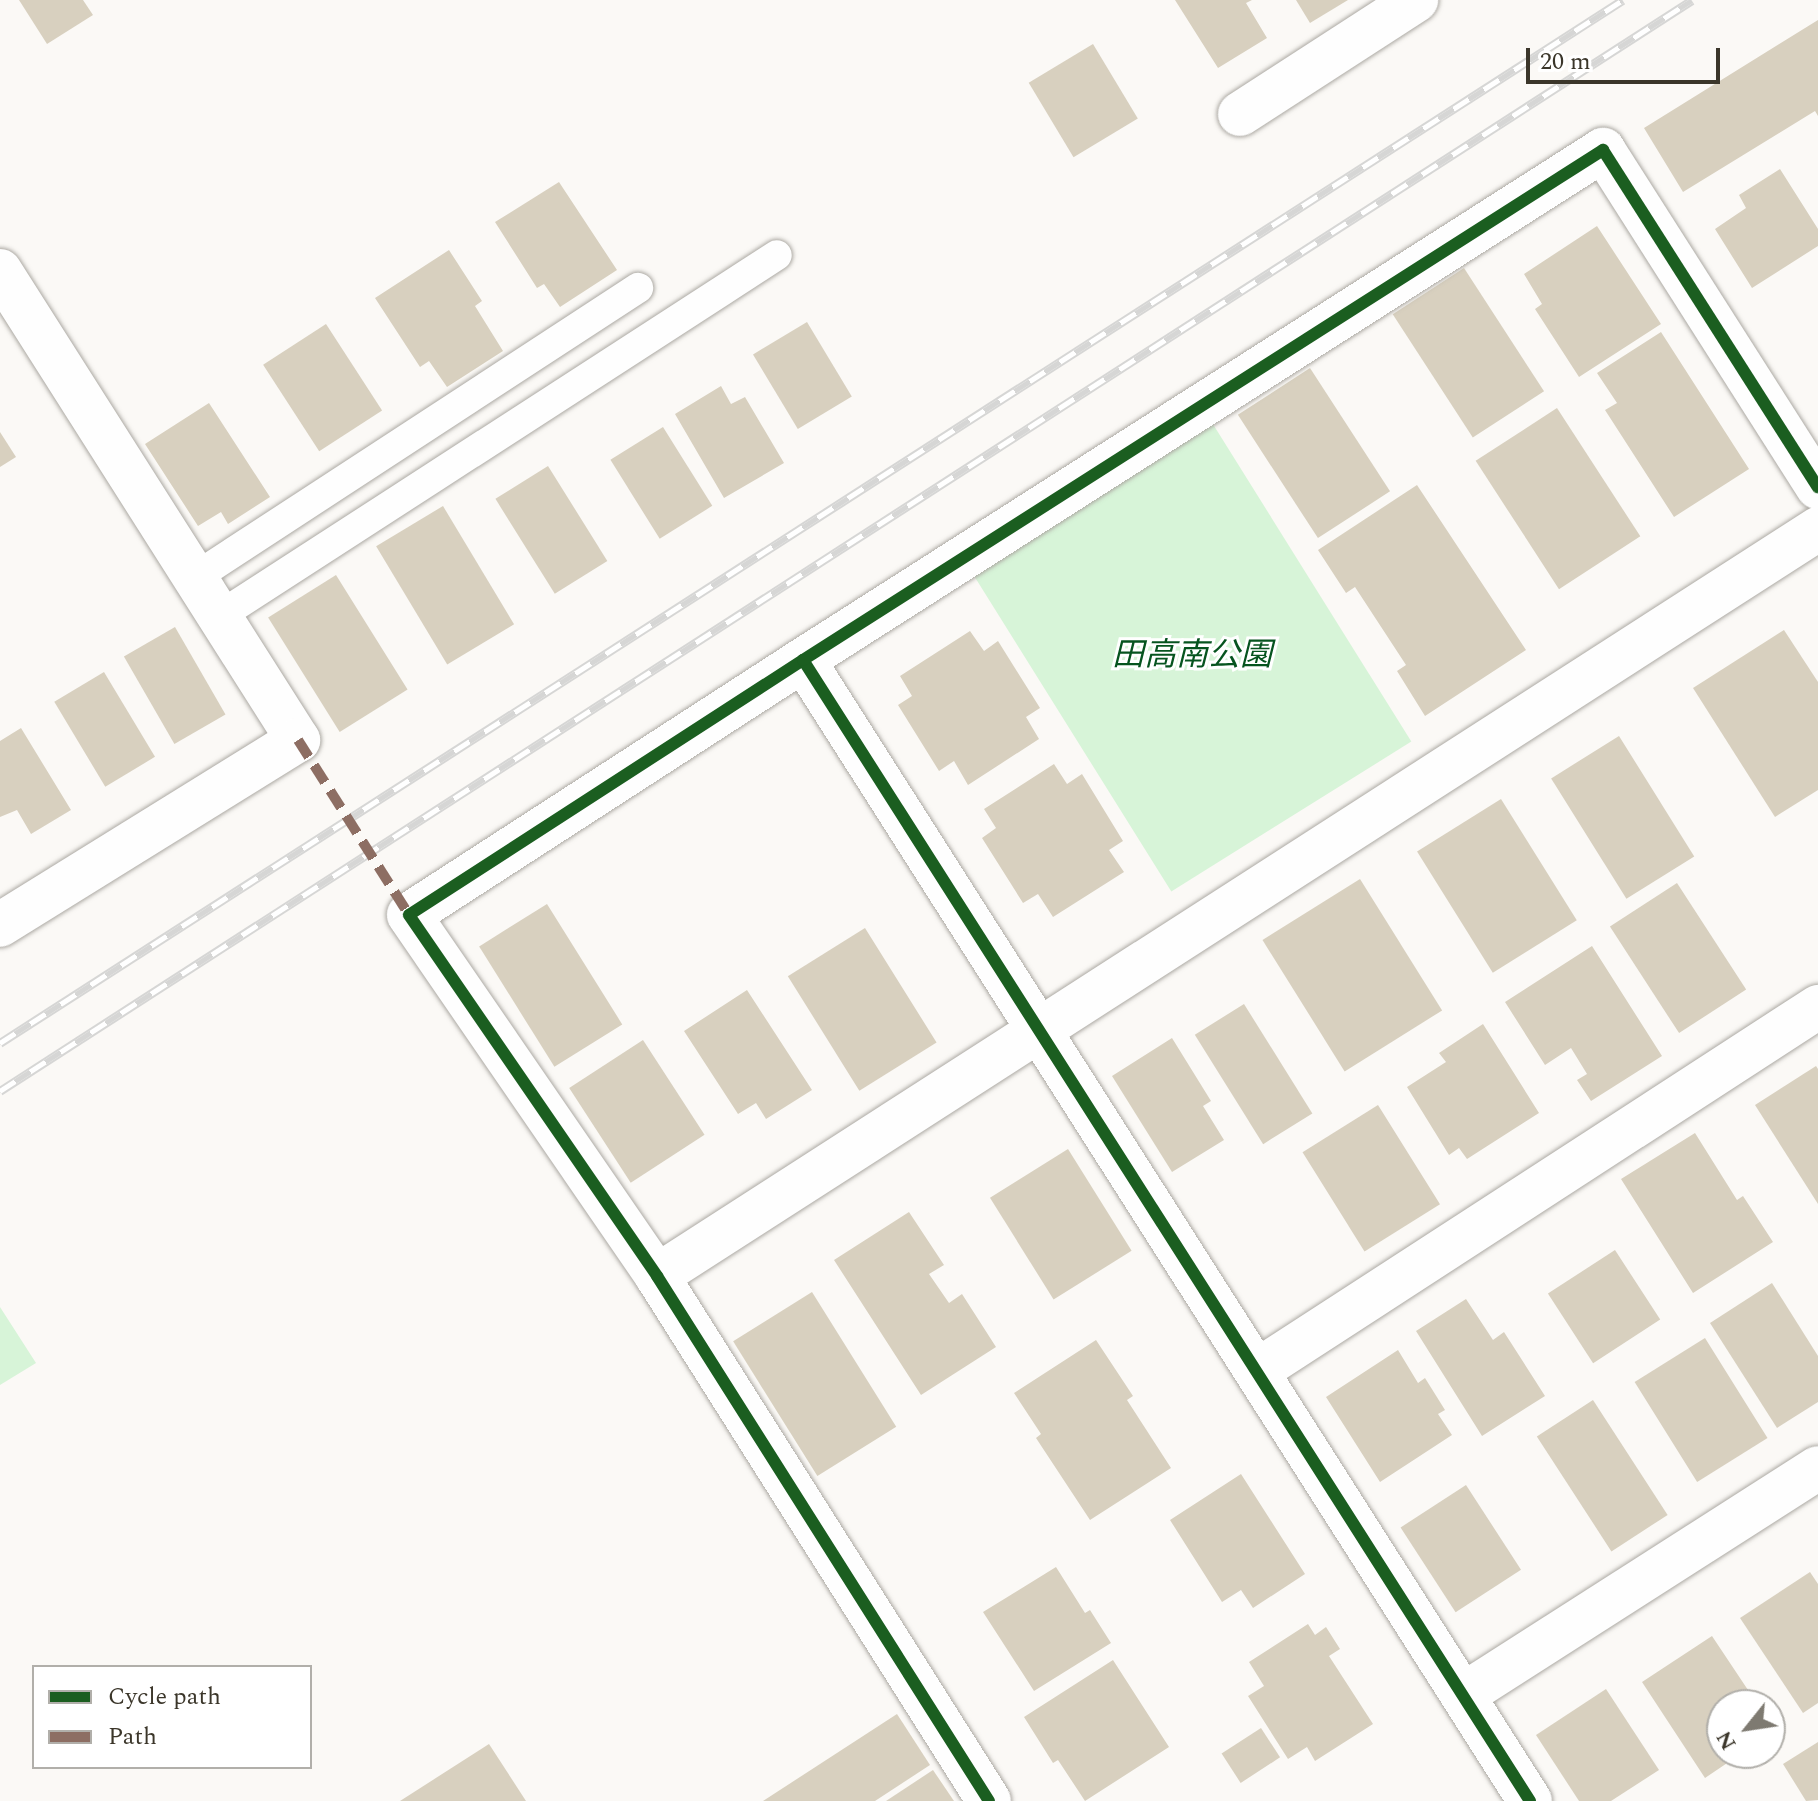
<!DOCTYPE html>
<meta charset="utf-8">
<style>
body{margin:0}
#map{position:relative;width:1818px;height:1801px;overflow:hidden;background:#fbf9f6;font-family:Spectral,"Noto Sans JP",serif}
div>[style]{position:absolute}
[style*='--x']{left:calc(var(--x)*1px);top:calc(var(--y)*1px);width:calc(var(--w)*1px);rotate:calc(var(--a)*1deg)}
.green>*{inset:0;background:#d7f4d8;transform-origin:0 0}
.building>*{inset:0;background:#d8d0bf;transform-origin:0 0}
.roads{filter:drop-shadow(0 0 2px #aca9a3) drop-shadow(0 0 2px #aca9a3)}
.lane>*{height:30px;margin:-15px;padding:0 15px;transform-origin:15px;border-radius:15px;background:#fefefe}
.street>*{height:44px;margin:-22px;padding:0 22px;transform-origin:22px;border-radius:22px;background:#fefefe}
.rail>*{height:9px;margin-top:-4.5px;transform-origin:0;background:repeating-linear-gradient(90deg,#fff 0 18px,#d6d6d5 0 36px);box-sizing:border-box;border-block:2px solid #d6d6d5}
.quiet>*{height:10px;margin-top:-5px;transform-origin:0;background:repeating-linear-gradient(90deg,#8d6e63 0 20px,transparent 0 30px)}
.cycleway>*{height:12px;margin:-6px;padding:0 6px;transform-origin:6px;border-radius:6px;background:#1b5e20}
span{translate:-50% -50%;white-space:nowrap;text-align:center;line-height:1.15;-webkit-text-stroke:6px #fff;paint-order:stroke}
.park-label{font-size:32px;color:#06541f;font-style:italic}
.legend{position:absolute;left:32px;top:1665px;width:280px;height:104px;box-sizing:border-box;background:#fff;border:2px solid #b1afaa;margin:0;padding:10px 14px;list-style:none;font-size:24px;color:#3b362a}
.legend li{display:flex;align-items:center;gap:16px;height:40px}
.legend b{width:40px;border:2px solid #b1afaa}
.north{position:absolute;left:1706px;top:1689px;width:80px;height:80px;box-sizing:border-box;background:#fff;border:2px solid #b1afaa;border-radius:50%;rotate:240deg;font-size:22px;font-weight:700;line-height:32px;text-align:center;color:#3b362a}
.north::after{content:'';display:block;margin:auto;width:28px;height:36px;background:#7e7a71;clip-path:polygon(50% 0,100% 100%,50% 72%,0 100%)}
.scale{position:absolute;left:1526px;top:48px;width:194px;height:36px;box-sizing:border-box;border:4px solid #3b362a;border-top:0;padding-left:10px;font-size:24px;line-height:28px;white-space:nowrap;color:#3b362a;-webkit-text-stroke:6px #fff;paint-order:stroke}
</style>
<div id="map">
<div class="green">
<i style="left:1211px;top:421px;width:378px;height:283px;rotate:58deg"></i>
<i style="clip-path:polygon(0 1307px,36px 1363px,0 1385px)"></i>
</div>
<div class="building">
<i style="clip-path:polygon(19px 0,83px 0,93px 15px,47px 44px)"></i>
<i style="clip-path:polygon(1175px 0,1252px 0,1246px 3px,1267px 38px,1218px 68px)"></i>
<i style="clip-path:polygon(1296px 0,1348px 0,1310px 23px)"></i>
<i style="clip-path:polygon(1818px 20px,1818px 116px,1815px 111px,1683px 192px,1644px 128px)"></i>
<i style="left:1093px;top:44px;width:87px;height:75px;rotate:59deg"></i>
<i style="clip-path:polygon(1780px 169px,1818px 229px,1818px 246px,1752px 288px,1715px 229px,1746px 208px,1739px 195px)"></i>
<i style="clip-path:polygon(559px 182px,617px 270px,560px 307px,544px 284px,537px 288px,495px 222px)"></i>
<i style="clip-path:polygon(1597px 226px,1661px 324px,1579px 377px,1535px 309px,1542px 304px,1524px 274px)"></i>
<i style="clip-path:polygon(449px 250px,482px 301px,475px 306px,503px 351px,447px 387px,429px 361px,420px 367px,375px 298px)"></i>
<i style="left:1464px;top:268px;width:147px;height:85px;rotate:57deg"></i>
<i style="left:807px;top:322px;width:87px;height:63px;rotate:59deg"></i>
<i style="left:326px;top:324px;width:103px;height:75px;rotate:57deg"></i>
<i style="clip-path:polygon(1661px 332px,1749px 469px,1674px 517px,1605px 410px,1617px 403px,1597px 373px)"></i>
<i style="left:1310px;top:368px;width:147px;height:86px;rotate:57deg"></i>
<i style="clip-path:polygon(721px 386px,731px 404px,745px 397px,784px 463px,724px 498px,675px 414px)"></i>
<i style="clip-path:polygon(209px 403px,270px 497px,228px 524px,221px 512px,198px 526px,145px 444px)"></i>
<i style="left:1557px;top:408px;width:153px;height:97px;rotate:57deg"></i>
<i style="left:663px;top:427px;width:93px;height:62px;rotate:58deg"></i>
<i style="clip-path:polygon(0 432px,16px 457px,0 467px)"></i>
<i style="left:548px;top:466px;width:112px;height:62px;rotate:58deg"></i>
<i style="clip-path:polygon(1417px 485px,1526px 650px,1425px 716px,1397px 671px,1406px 665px,1355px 587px,1346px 593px,1318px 550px)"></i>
<i style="left:443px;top:506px;width:138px;height:78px;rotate:59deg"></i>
<i style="left:336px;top:575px;width:135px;height:80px;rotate:58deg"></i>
<i style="left:175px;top:627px;width:101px;height:59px;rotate:60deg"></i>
<i style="clip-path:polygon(1784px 630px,1818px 682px,1818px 790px,1775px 817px,1693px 688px)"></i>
<i style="clip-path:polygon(970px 631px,984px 651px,998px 641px,1040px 708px,1026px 717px,1039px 739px,968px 785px,954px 761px,939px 771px,898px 705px,912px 696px,900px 676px)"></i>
<i style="left:104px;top:672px;width:99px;height:58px;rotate:59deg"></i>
<i style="clip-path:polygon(21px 728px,71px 810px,31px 834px,17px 810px,0 817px,0 741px)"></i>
<i style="left:1619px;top:736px;width:142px;height:80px;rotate:58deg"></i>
<i style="clip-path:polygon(1054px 764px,1067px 784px,1082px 774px,1123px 841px,1109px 850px,1124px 872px,1053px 917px,1038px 894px,1023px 903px,982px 838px,996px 828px,984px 809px)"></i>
<i style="left:1501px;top:799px;width:143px;height:99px;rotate:58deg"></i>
<i style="left:1360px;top:879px;width:155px;height:115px;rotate:58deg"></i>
<i style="left:1677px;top:883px;width:127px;height:80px;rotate:57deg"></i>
<i style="left:547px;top:904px;width:142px;height:80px;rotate:58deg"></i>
<i style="left:865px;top:928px;width:135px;height:91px;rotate:58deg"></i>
<i style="clip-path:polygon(1592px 946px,1662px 1056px,1591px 1101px,1577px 1080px,1587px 1074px,1571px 1048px,1545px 1065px,1505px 1002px)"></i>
<i style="clip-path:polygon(747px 990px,812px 1090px,766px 1119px,756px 1103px,738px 1114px,684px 1031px)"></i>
<i style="left:1244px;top:1004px;width:129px;height:58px;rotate:58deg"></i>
<i style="clip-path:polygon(1483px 1024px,1539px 1113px,1467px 1159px,1459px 1148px,1449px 1155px,1407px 1087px,1446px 1062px,1439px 1053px)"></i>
<i style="clip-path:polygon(1172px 1038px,1211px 1101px,1203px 1106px,1224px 1140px,1172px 1172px,1112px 1076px)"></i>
<i style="left:643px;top:1040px;width:113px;height:88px;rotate:57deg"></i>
<i style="clip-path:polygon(1816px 1066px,1818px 1069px,1818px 1204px,1755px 1105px)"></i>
<i style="left:1378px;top:1105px;width:117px;height:89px;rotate:58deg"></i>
<i style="clip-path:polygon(1695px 1133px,1737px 1200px,1743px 1196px,1773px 1242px,1693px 1293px,1621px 1179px)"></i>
<i style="left:1068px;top:1149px;width:120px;height:92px;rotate:58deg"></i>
<i style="clip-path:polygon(909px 1212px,944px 1265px,929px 1274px,949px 1303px,962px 1294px,996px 1347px,921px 1395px,834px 1260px)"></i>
<i style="left:1615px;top:1250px;width:83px;height:80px;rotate:57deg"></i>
<i style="clip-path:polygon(1772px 1283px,1818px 1356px,1818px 1402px,1777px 1428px,1710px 1323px)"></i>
<i style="left:812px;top:1292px;width:159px;height:93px;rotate:58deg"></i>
<i style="clip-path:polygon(1466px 1299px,1493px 1340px,1504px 1332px,1545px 1396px,1482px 1436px,1416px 1331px)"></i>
<i style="left:1705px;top:1338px;width:118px;height:83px;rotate:58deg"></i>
<i style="clip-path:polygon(1096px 1340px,1133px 1396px,1127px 1400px,1171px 1468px,1090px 1520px,1036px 1438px,1041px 1434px,1014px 1393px)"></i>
<i style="clip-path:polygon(1398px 1350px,1418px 1383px,1425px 1378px,1445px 1410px,1438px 1414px,1452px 1435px,1380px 1482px,1326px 1397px)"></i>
<i style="left:1593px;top:1400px;width:137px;height:67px;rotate:57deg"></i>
<i style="clip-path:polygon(1241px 1474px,1305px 1574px,1253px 1608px,1241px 1590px,1222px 1602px,1170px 1520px)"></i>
<i style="left:1466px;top:1485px;width:101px;height:78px;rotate:57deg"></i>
<i style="clip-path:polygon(1056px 1567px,1085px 1613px,1090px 1610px,1111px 1643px,1034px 1691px,983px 1612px)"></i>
<i style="clip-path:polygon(1810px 1572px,1818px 1584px,1818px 1703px,1803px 1713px,1740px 1618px)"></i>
<i style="clip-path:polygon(1308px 1624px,1315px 1635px,1326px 1627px,1340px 1649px,1329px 1656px,1373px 1724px,1315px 1761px,1307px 1747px,1288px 1759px,1248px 1696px,1264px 1686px,1249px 1662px)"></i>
<i style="clip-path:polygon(1712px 1636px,1758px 1705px,1722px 1705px,1722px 1753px,1742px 1753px,1705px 1778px,1642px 1682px)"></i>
<i style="clip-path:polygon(1113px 1660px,1169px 1747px,1085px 1801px,1058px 1760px,1053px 1763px,1024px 1717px)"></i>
<i style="clip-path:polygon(1606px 1689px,1659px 1770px,1611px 1801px,1579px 1801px,1536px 1735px)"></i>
<i style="clip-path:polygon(897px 1714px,930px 1765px,875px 1801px,763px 1801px)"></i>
<i style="left:1261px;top:1728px;width:35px;height:47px;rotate:57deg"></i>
<i style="clip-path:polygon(1818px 1742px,1818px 1800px,1806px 1801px,1783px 1764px)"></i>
<i style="clip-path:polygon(489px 1744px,526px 1801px,400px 1801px)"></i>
<i style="clip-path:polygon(933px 1770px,954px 1801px,886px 1801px)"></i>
</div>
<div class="roads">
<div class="lane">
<i style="--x:197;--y:576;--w:527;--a:-33.15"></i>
<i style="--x:221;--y:615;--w:662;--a:-32.92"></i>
</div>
<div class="street">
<i style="--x:1240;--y:114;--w:210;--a:-32.9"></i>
<i style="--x:0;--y:271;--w:556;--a:57.57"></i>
<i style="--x:298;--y:740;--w:351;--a:148.2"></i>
<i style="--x:803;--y:660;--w:469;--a:147.1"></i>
<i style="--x:409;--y:915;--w:438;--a:55.5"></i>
<i style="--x:657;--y:1276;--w:621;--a:57.69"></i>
<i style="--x:657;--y:1276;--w:1381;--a:-32.76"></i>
<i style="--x:1257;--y:1371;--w:669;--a:-32.98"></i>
<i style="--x:1463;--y:1695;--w:421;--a:-32.6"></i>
<i style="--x:1530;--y:1801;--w:1353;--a:-122.5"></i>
<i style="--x:803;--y:660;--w:949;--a:-32.52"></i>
<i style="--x:1603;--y:150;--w:400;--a:57.5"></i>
</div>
</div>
<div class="rail">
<i style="--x:0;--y:1043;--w:1929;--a:-32.73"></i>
<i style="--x:0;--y:1091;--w:2013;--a:-32.81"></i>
</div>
<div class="quiet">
<i style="--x:298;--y:740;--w:207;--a:57.6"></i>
</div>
<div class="cycleway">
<i style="--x:803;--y:660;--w:469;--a:147.1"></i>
<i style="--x:409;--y:915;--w:438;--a:55.5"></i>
<i style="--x:657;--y:1276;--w:621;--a:57.69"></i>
<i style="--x:1530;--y:1801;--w:1353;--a:-122.5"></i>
<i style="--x:803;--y:660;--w:949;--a:-32.52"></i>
<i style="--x:1603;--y:150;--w:400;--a:57.5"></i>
</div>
<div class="park-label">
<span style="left:1192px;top:656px">田高南公園</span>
</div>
<ul class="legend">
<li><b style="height:10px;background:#1b5e20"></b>Cycle path</li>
<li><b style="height:10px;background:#8d6e63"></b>Path</li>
</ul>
<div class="north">N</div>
<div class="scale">20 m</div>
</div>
